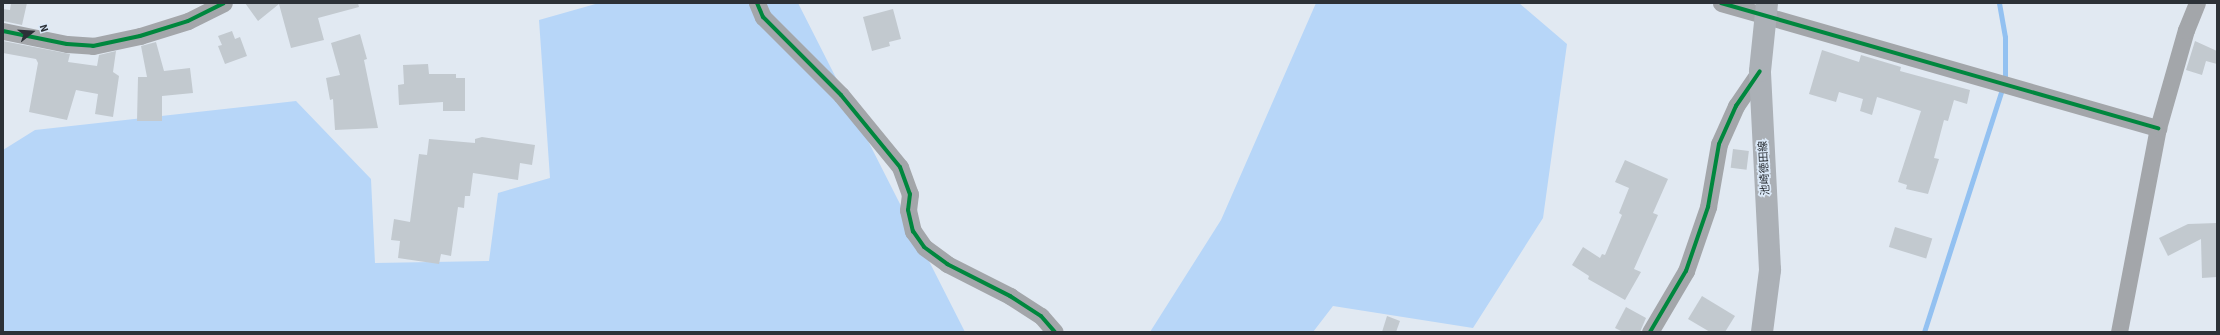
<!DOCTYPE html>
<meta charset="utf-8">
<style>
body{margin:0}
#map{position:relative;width:2220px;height:335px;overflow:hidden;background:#e1e9f2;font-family:"Source Sans 3","Noto Sans JP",sans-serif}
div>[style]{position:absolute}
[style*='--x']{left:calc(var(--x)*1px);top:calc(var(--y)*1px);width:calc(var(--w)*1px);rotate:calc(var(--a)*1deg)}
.green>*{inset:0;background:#b7d6f8}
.stream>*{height:5px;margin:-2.5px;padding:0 2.5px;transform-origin:2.5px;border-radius:2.5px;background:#93c1f1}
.building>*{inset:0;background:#c2c9cf;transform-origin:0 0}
.minor>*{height:17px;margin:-8.5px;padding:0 8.5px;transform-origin:8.5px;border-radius:8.5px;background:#a3a6aa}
.secondary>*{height:22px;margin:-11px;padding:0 11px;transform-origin:11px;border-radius:11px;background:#abb0b6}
.cycleway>*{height:4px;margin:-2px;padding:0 2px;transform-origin:2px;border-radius:2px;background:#00873e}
span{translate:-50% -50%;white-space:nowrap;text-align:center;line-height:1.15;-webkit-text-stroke:3.5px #dbe9f8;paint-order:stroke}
.street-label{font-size:11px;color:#2c3137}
.frame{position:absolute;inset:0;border:4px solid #2c3137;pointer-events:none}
.north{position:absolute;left:12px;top:12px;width:40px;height:40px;-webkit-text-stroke:3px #dbe9f8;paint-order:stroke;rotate:73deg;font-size:11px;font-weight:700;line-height:16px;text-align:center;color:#2c3137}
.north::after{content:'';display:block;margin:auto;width:14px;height:18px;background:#2c3137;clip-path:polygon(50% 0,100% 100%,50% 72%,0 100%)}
</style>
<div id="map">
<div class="green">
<i style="clip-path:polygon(599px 3px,798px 3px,965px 332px,3px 332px,3px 150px,35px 130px,296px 101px,371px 179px,375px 263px,489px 261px,498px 193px,550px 178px,539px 20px)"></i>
<i style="clip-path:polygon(1316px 3px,1519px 3px,1567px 44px,1543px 218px,1473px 328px,1333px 306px,1313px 332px,1150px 332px,1221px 220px)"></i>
</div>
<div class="stream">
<i style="--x:1924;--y:332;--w:266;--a:-72.2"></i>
<i style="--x:2005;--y:79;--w:42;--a:-90"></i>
<i style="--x:2005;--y:37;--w:35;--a:-100"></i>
</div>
<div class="building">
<i style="clip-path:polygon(11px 3px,27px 3px,22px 25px,3px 21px,3px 9px,10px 10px)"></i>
<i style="clip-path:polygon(245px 3px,358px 3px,359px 7px,318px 18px,324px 40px,291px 48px,279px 4px,258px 21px)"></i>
<i style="clip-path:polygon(893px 9px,901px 39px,889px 42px,890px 46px,872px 51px,863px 17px)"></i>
<i style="clip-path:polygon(232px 31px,235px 39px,240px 37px,247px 56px,225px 64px,218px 46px,222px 45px,218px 36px)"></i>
<i style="clip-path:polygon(360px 34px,367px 59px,364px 60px,378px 128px,335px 130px,333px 99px,330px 100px,326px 78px,340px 75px,331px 43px)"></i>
<i style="clip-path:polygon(3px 41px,70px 54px,68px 62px,97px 66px,99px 55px,116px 51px,113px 72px,119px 76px,113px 117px,95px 114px,98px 94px,76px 90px,67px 120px,29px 112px,38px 63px,36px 59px,3px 53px)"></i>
<i style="clip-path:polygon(2195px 41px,2217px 51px,2217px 64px,2206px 61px,2202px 75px,2186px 70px)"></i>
<i style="clip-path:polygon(156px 42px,164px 71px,190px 68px,193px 93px,162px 96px,162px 121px,137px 121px,138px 77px,147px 77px,141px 46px)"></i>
<i style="clip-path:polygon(1822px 50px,1859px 62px,1861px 55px,1901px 67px,1900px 71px,1970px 90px,1967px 104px,1954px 100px,1948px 121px,1944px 120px,1934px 158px,1939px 159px,1928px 194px,1906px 189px,1907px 185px,1898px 182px,1921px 111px,1877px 97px,1872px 115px,1860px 111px,1863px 99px,1839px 92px,1836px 102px,1809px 94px)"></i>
<i style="clip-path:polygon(428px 64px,429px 74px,456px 74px,456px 78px,465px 78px,465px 111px,443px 111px,443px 102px,399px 105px,398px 85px,404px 84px,403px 65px)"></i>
<i style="clip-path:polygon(482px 137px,535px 145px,532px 165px,520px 163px,518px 180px,473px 173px,470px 196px,465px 196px,464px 208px,458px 207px,451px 256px,441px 254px,439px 264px,398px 258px,400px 241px,391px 240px,394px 219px,410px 222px,419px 154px,427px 155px,429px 139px,475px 143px,475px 139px)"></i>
<i style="left:1733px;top:149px;width:16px;height:19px;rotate:7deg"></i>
<i style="clip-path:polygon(1625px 160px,1668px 179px,1653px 213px,1658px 215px,1634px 269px,1641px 272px,1625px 300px,1588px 279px,1589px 276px,1572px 265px,1583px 247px,1600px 258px,1602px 254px,1605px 255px,1622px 215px,1619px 213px,1629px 188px,1615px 182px)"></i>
<i style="clip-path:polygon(2217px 223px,2217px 277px,2202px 278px,2201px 239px,2168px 256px,2159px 238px,2188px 224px)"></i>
<i style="left:1895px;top:227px;width:39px;height:21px;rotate:17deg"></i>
<i style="clip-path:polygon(1702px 296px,1735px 316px,1725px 332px,1710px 332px,1688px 319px)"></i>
<i style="clip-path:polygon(1626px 307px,1646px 318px,1640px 332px,1623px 332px,1615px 328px)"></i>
<i style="clip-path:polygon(1387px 316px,1400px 321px,1396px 332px,1382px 332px)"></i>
</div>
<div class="minor">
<i style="--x:757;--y:3;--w:15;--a:67"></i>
<i style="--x:763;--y:17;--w:110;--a:45"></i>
<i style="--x:841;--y:95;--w:93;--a:50.7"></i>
<i style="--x:900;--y:167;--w:29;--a:70"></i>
<i style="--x:910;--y:194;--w:16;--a:97"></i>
<i style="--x:908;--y:210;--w:22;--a:77"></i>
<i style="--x:913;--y:231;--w:19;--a:55"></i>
<i style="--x:924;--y:247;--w:29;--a:36"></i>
<i style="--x:947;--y:264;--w:71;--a:26.9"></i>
<i style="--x:1010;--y:296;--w:37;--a:33"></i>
<i style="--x:1041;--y:316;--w:21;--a:49"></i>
<i style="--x:1721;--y:3;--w:455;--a:16"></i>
<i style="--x:3;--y:31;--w:65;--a:11.5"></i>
<i style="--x:67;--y:44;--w:26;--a:4"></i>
<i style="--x:93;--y:46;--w:48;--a:-12"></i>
<i style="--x:140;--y:36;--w:50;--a:-17.4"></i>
<i style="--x:188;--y:21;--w:40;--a:-26.6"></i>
<i style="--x:1650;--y:332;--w:71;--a:-59.5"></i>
<i style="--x:1686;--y:271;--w:68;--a:-71"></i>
<i style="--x:1708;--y:207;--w:64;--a:-80.1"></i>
<i style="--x:1719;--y:144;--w:42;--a:-65.9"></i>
<i style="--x:1736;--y:106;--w:42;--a:-55.6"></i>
<i style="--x:2119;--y:332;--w:208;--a:-79.2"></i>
<i style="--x:2158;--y:128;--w:102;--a:-74.1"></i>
<i style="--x:2186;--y:30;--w:29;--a:-68"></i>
</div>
<div class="secondary">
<i style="--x:1762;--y:332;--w:63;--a:-82.6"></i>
<i style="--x:1770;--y:270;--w:199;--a:-92.9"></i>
<i style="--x:1760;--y:71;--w:68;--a:-84.1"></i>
</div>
<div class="cycleway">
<i style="--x:757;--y:3;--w:15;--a:67"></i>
<i style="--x:763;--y:17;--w:110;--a:45"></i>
<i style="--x:841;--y:95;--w:93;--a:50.7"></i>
<i style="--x:900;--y:167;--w:29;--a:70"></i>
<i style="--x:910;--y:194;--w:16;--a:97"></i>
<i style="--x:908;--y:210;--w:22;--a:77"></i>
<i style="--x:913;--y:231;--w:19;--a:55"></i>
<i style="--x:924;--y:247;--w:29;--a:36"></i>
<i style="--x:947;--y:264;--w:71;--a:26.9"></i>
<i style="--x:1010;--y:296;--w:37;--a:33"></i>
<i style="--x:1041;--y:316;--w:21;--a:49"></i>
<i style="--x:1721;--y:3;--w:455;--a:16"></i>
<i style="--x:3;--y:31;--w:65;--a:11.5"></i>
<i style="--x:67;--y:44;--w:26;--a:4"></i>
<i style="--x:93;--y:46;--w:48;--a:-12"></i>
<i style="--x:140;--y:36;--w:50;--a:-17.4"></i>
<i style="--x:188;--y:21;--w:40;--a:-26.6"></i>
<i style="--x:1650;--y:332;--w:71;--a:-59.5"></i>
<i style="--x:1686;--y:271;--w:68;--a:-71"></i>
<i style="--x:1708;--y:207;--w:64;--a:-80.1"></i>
<i style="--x:1719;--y:144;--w:42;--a:-65.9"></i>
<i style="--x:1736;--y:106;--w:42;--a:-55.6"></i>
</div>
<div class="street-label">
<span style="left:1765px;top:168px;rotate:-93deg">池崎徳田線</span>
</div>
<div class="frame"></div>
<div class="north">N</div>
</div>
